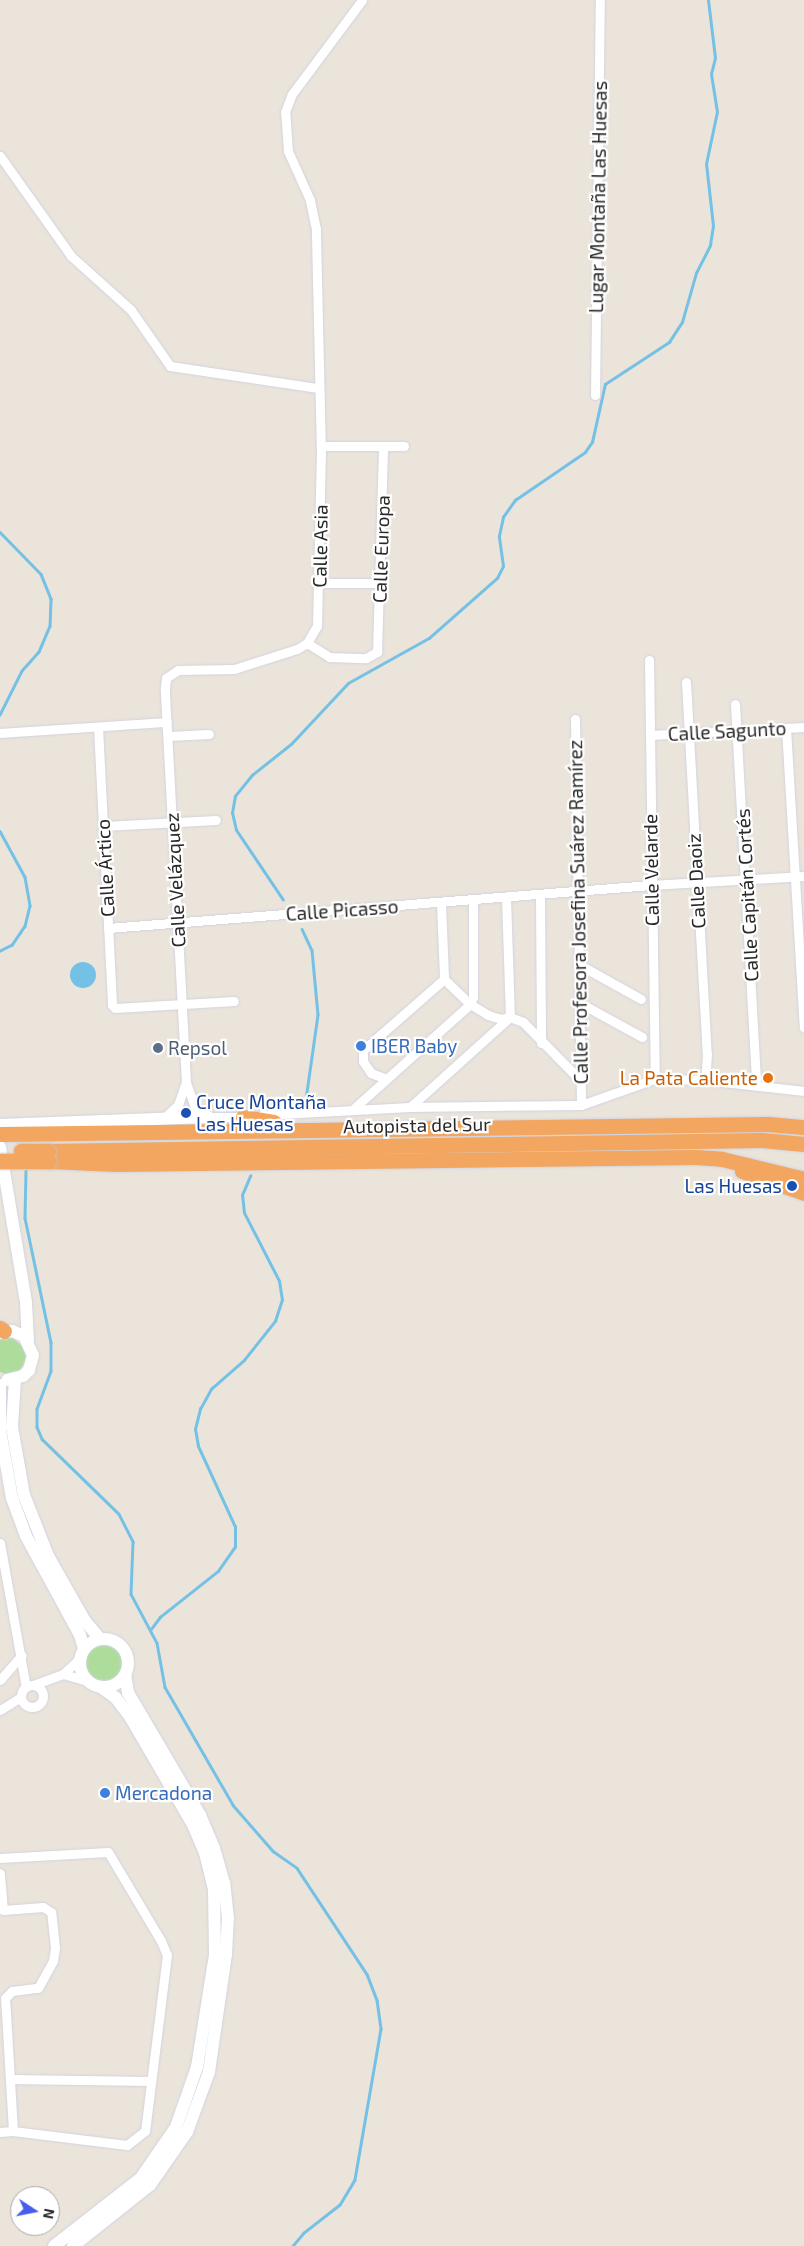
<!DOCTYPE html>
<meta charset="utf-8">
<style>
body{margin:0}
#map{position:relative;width:804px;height:2246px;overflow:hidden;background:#eae4db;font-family:"Exo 2",sans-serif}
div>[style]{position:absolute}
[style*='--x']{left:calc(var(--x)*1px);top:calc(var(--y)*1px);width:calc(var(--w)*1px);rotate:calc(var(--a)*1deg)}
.green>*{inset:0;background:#aedd9b}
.round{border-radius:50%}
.water>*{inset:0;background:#75c1e5}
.stream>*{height:2.5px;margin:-1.25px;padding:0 1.25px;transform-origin:1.25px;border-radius:1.25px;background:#75c1e5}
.roads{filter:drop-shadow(0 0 1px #d1d3e0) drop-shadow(0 0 1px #d1d3e0)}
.street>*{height:9px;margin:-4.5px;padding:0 4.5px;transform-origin:4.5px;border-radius:4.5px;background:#fff}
.street>.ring{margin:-4.5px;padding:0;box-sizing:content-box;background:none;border:9px solid #fff;border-radius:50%}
.secondary>*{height:12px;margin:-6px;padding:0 6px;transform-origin:6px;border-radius:6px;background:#fff}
.secondary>.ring{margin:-6px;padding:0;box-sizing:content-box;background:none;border:12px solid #fff;border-radius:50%}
.highway>*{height:15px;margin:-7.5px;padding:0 7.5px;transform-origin:7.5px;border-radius:7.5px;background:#f2a65f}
.bridges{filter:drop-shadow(0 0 1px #c3c3c3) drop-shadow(0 0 1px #c3c3c3)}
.highway-bridge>*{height:15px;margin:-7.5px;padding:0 7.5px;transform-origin:7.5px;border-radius:7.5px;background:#f2a65f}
.dots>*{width:14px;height:14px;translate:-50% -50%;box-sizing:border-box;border:2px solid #fff;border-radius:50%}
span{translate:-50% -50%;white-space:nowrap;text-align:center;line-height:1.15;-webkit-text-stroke:4.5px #fff;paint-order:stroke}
.street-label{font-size:19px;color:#292929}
.shop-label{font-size:19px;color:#366cbe}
.left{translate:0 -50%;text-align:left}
.service-label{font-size:19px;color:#4e5e75}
.food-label{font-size:19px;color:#c56008}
.right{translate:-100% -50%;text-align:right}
.transit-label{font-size:19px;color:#164399}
.north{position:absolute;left:10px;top:2186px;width:50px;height:50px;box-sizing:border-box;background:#fff;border:1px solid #a9a9a9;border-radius:50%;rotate:101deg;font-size:14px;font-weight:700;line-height:20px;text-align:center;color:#292929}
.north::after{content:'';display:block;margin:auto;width:18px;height:22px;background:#475dec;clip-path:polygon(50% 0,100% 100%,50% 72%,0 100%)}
</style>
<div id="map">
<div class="green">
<i style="clip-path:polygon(11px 1337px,25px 1348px,27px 1358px,20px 1370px,6px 1374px,0 1372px,0 1339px)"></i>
<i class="round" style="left:85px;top:1644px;width:38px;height:38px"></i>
</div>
<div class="water">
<i class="round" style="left:70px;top:962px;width:26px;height:26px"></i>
</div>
<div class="stream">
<i style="--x:0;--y:532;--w:59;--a:45.7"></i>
<i style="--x:41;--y:574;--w:27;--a:68"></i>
<i style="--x:51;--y:599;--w:27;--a:92"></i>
<i style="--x:50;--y:626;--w:28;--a:113"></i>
<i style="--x:39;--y:652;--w:25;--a:132"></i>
<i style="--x:22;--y:671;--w:49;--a:116.6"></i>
<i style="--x:0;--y:831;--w:52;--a:61.5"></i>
<i style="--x:25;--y:877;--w:29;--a:80"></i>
<i style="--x:30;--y:906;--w:21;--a:104"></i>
<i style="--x:25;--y:926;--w:23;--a:124"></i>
<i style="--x:12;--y:945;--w:13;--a:153"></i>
<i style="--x:283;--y:900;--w:84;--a:-123.9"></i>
<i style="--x:236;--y:830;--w:17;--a:-103"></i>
<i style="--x:232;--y:813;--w:17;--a:-80"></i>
<i style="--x:235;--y:796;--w:27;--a:-51"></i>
<i style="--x:252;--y:775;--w:50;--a:-38.5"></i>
<i style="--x:291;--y:744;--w:83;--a:-46.9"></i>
<i style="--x:348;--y:683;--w:93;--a:-29.1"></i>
<i style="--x:429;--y:638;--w:91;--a:-41.4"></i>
<i style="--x:497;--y:578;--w:13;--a:-63"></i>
<i style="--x:503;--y:566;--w:30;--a:-98"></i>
<i style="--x:499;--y:536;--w:19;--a:-78"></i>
<i style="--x:503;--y:517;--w:21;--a:-55"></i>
<i style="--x:515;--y:500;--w:85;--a:-34.4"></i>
<i style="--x:585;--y:452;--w:12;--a:-55"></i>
<i style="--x:592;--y:442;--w:59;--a:-77.4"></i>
<i style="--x:605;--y:384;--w:77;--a:-33.3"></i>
<i style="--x:669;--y:342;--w:24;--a:-57"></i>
<i style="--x:682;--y:322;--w:51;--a:-74.1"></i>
<i style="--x:696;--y:273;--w:31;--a:-63"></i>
<i style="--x:710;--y:245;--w:19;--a:-81"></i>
<i style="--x:713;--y:226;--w:62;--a:-96.4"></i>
<i style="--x:706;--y:164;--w:53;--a:-78.1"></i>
<i style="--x:717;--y:112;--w:38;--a:-99"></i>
<i style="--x:711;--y:74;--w:16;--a:-76"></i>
<i style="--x:715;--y:58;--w:58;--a:-96.9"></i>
<i style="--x:302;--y:929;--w:23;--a:65"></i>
<i style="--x:312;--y:950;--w:65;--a:84.7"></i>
<i style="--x:318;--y:1015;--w:85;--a:98.1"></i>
<i style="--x:26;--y:1171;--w:47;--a:91.2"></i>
<i style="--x:25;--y:1218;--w:127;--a:78.2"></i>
<i style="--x:51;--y:1342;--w:29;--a:90"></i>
<i style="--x:51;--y:1371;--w:40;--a:110.2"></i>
<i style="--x:37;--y:1409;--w:18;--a:90"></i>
<i style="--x:37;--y:1427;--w:13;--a:67"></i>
<i style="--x:42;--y:1439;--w:107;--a:44.2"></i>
<i style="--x:119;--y:1514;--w:31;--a:63"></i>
<i style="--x:133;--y:1542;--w:52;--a:92.2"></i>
<i style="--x:131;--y:1594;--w:55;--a:62"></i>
<i style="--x:157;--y:1643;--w:45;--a:79.7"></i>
<i style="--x:165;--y:1687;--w:136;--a:60"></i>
<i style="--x:233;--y:1805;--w:61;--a:49"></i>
<i style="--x:273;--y:1851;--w:29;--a:35"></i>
<i style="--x:297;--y:1868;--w:127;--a:56.6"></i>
<i style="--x:367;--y:1974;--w:28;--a:69"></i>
<i style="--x:377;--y:2000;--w:29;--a:82"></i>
<i style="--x:381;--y:2029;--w:153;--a:99.8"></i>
<i style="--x:355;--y:2180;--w:29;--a:121"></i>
<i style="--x:340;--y:2205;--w:46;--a:142.1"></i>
<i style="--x:304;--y:2233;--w:17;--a:130"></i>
<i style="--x:151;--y:1629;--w:15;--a:-53"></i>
<i style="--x:160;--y:1617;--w:74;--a:-38.4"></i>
<i style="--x:218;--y:1571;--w:29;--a:-55"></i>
<i style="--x:235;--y:1547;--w:20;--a:-90"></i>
<i style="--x:235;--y:1527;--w:89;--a:-114.6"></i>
<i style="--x:198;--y:1446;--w:17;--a:-100"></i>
<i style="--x:195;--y:1429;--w:21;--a:-76"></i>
<i style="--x:200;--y:1409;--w:23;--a:-61"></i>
<i style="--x:211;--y:1389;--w:44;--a:-41.3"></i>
<i style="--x:244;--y:1360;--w:50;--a:-51.5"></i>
<i style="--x:275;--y:1321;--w:22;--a:-72"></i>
<i style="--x:282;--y:1300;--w:19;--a:-99"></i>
<i style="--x:279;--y:1281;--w:76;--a:-117.2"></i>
<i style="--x:244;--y:1213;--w:18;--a:-96"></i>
<i style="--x:242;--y:1195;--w:21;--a:-67"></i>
</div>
<div class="roads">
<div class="street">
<i style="--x:0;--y:156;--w:123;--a:54.6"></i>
<i style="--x:71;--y:256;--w:81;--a:42"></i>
<i style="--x:131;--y:310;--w:68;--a:55.1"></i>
<i style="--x:170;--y:366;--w:150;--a:8.5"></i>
<i style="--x:595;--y:395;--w:395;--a:-89.3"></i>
<i style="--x:321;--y:446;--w:83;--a:0"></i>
<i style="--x:319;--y:583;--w:61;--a:0"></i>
<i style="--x:307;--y:643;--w:26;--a:32"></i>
<i style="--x:329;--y:657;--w:37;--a:2"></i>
<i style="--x:366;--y:658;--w:13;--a:-29"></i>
<i style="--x:377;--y:652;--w:206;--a:-88.3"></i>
<i style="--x:649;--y:660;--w:419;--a:89.2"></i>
<i style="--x:686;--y:682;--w:373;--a:86.8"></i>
<i style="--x:707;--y:1054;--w:26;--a:94"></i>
<i style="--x:735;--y:704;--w:382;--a:86.8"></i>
<i style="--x:575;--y:719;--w:386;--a:89.1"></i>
<i style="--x:98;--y:727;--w:278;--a:87.1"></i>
<i style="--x:112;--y:1005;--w:4;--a:45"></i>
<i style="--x:115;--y:1008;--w:119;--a:-3.4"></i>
<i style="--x:786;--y:728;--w:300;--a:86.6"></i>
<i style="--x:0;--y:733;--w:167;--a:-3.8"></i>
<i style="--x:650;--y:735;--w:154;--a:-3"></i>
<i style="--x:168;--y:736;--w:41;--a:-2.8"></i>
<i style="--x:104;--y:826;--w:112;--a:-3.1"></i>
<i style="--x:540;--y:895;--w:148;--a:89.6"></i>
<i style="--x:506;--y:898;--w:119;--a:88.1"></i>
<i style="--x:441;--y:903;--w:76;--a:87.7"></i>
<i style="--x:108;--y:928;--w:545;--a:-4.53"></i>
<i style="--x:651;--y:885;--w:153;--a:-3.4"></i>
<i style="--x:578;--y:964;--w:72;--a:29.1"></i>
<i style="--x:444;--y:979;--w:36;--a:44"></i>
<i style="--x:470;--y:1004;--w:21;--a:31"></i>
<i style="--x:488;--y:1015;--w:14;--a:17"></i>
<i style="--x:501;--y:1019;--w:9;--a:-13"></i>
<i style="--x:510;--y:1017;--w:14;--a:21"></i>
<i style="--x:523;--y:1022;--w:81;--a:45.5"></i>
<i style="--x:578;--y:1002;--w:73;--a:28.7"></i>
<i style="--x:384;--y:1078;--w:14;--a:-159"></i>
<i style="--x:371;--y:1073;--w:14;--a:-124"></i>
<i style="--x:363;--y:1061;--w:11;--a:-90"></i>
<i style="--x:363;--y:1050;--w:108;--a:-41.2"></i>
<i style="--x:410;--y:1107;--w:135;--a:-42"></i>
<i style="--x:352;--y:1110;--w:159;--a:-41.9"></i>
<i style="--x:470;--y:1004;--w:8;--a:-67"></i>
<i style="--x:473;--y:997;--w:97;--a:-90"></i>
<i style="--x:262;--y:1115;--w:148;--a:-3.1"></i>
<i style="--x:410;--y:1107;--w:171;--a:-0.7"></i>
<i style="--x:581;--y:1105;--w:78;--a:-19.4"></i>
<i style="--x:655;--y:1079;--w:50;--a:1.1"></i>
<i style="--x:705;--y:1080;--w:100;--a:6.3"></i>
<i style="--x:165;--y:1117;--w:18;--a:-43"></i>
<i style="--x:178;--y:1105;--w:21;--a:-71"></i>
<i style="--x:247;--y:1117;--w:39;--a:180"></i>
<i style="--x:208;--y:1117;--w:14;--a:-150"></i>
<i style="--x:196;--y:1110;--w:30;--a:-110"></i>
<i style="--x:186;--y:1082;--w:394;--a:-93.1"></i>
<i style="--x:165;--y:689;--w:11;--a:-85"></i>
<i style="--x:166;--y:678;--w:14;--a:-34"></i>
<i style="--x:178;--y:670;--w:56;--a:-1"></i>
<i style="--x:234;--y:669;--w:66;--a:-17.6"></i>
<i style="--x:297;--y:649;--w:12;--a:-31"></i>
<i style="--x:307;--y:643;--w:20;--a:-60"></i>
<i style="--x:317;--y:626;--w:171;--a:-88.7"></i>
<i style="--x:321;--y:455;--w:226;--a:-91.3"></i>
<i style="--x:316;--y:229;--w:30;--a:-102"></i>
<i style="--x:310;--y:200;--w:54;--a:-114.2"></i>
<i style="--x:288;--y:151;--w:39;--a:-94"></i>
<i style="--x:285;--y:112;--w:19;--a:-69"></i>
<i style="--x:292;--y:94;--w:117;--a:-53.3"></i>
<i style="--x:0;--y:1543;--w:146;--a:79.8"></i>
<i style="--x:63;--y:1674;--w:26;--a:16"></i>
<i style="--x:0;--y:1680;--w:33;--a:-49"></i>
<i class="ring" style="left:21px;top:1685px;width:13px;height:13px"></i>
<i style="--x:33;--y:1685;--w:32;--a:-20"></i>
<i style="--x:63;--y:1674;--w:23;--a:-43"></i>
<i style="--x:0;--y:1710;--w:25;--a:-32"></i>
<i style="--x:0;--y:1858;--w:108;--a:-3.2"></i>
<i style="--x:108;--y:1852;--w:104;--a:59.2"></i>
<i style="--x:161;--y:1941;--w:15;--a:67"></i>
<i style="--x:167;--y:1955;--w:177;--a:97.1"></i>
<i style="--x:145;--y:2131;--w:23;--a:142"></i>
<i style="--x:127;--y:2145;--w:115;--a:-173"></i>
<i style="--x:13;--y:2131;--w:133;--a:-93.4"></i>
<i style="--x:5;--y:1998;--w:10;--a:-45"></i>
<i style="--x:12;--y:1991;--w:26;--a:-7"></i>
<i style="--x:38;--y:1988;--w:31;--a:-61"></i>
<i style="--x:53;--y:1961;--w:13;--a:-81"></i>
<i style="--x:55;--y:1948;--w:36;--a:-96"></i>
<i style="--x:51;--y:1912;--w:9;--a:-148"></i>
<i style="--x:43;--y:1907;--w:40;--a:175.7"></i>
<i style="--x:3;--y:1910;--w:37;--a:-95"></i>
<i style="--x:10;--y:2079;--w:141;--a:0.8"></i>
<i style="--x:0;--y:2132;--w:13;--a:-4"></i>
</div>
<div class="secondary">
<i style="--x:0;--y:1125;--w:208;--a:-2.2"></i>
<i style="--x:0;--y:1147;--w:158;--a:80.5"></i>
<i style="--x:26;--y:1303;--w:37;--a:87"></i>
<i style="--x:0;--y:1333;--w:12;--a:-9"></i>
<i style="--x:12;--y:1331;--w:13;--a:23"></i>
<i style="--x:24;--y:1336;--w:21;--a:65"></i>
<i style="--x:33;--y:1355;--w:16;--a:105"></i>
<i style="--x:29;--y:1370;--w:8;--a:135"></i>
<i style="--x:23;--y:1376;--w:16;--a:166"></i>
<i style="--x:15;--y:1379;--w:48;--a:93.6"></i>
<i style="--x:12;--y:1427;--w:69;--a:80"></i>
<i style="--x:24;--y:1495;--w:66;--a:68.5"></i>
<i style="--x:48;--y:1556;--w:75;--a:60.4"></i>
<i style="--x:85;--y:1621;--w:23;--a:50"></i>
<i style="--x:0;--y:1385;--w:45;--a:90"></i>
<i style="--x:0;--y:1430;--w:69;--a:80"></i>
<i style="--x:12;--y:1498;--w:40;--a:69.8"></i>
<i style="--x:26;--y:1536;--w:113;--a:61.4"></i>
<i style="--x:80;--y:1635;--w:15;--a:74"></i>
<i class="ring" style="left:80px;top:1639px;width:36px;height:36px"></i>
<i style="--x:54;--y:2246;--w:110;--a:-38"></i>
<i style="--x:141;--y:2178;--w:62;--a:-55.5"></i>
<i style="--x:176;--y:2127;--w:64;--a:-70.7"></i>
<i style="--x:197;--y:2067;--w:114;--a:-80.9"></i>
<i style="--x:215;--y:1954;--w:65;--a:-90.9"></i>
<i style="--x:214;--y:1889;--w:37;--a:-104"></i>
<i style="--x:205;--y:1853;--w:33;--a:-113"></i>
<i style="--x:192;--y:1823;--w:121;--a:-120.2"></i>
<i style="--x:131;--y:1718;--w:25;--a:-127"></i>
<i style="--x:116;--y:1698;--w:19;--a:-144"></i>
<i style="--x:73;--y:2246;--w:98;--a:-38.4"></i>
<i style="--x:150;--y:2185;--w:65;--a:-55.1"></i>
<i style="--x:187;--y:2132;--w:64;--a:-69.9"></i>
<i style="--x:209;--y:2072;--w:119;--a:-81.8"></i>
<i style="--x:226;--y:1954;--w:35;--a:-87"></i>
<i style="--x:228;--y:1919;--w:36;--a:-96"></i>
<i style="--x:224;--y:1883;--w:36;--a:-106"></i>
<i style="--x:214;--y:1848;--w:36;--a:-113"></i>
<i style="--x:200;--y:1815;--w:142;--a:-120.5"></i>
<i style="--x:128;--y:1693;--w:18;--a:-99"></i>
</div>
<div class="highway">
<i style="--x:243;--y:1117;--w:31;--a:9"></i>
<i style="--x:0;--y:1134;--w:768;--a:-0.75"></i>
<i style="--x:768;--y:1124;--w:36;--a:5"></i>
<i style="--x:48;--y:1151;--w:714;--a:-0.88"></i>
<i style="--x:762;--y:1140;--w:42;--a:5.4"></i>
<i style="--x:49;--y:1161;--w:67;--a:2.6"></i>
<i style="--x:116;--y:1164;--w:580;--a:-0.69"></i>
<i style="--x:696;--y:1157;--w:26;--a:4"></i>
<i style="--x:722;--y:1159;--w:84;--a:13.7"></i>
<i style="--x:742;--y:1171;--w:66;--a:19.5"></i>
<i style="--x:0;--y:1328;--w:5;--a:37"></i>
</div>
</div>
<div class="bridges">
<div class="highway-bridge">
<i style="--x:21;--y:1151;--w:27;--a:0"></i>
<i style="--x:0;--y:1161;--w:49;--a:0"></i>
</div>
</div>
<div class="dots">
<i style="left:361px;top:1046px;background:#3f7fe0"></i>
<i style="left:158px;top:1048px;background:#5c6f8a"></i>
<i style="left:768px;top:1078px;background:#e8710a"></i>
<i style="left:186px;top:1113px;background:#1a4fb4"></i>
<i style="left:792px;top:1186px;background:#1a4fb4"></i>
<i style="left:105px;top:1793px;background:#3f7fe0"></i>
</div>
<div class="street-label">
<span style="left:598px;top:197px;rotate:-89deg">Lugar Montaña Las Huesas</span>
<span style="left:320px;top:546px;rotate:-89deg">Calle Asia</span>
<span style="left:381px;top:549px;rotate:-88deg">Calle Europa</span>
<span style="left:727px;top:731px;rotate:-3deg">Calle Sagunto</span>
<span style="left:105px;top:868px;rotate:-93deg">Calle Ártico</span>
<span style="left:651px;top:870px;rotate:-91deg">Calle Velarde</span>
<span style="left:175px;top:880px;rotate:-93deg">Calle Velázquez</span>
<span style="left:696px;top:881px;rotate:-93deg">Calle Daoiz</span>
<span style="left:747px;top:895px;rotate:-93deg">Calle Capitán Cortés</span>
<span style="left:342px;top:910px;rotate:-4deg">Calle Picasso</span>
<span style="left:578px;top:912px;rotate:-91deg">Calle Profesora Josefina Suárez Ramírez</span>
<span style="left:417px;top:1125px;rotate:-1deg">Autopista del Sur</span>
</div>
<div class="shop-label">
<span class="left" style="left:371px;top:1046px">IBER Baby</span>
<span class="left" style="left:115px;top:1793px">Mercadona</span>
</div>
<div class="service-label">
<span class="left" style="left:168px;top:1048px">Repsol</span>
</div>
<div class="food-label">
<span class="right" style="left:758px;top:1078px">La Pata Caliente</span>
</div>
<div class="transit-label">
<span class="left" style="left:196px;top:1113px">Cruce Montaña<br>Las Huesas</span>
<span class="right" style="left:782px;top:1186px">Las Huesas</span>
</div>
<div class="north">N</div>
</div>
